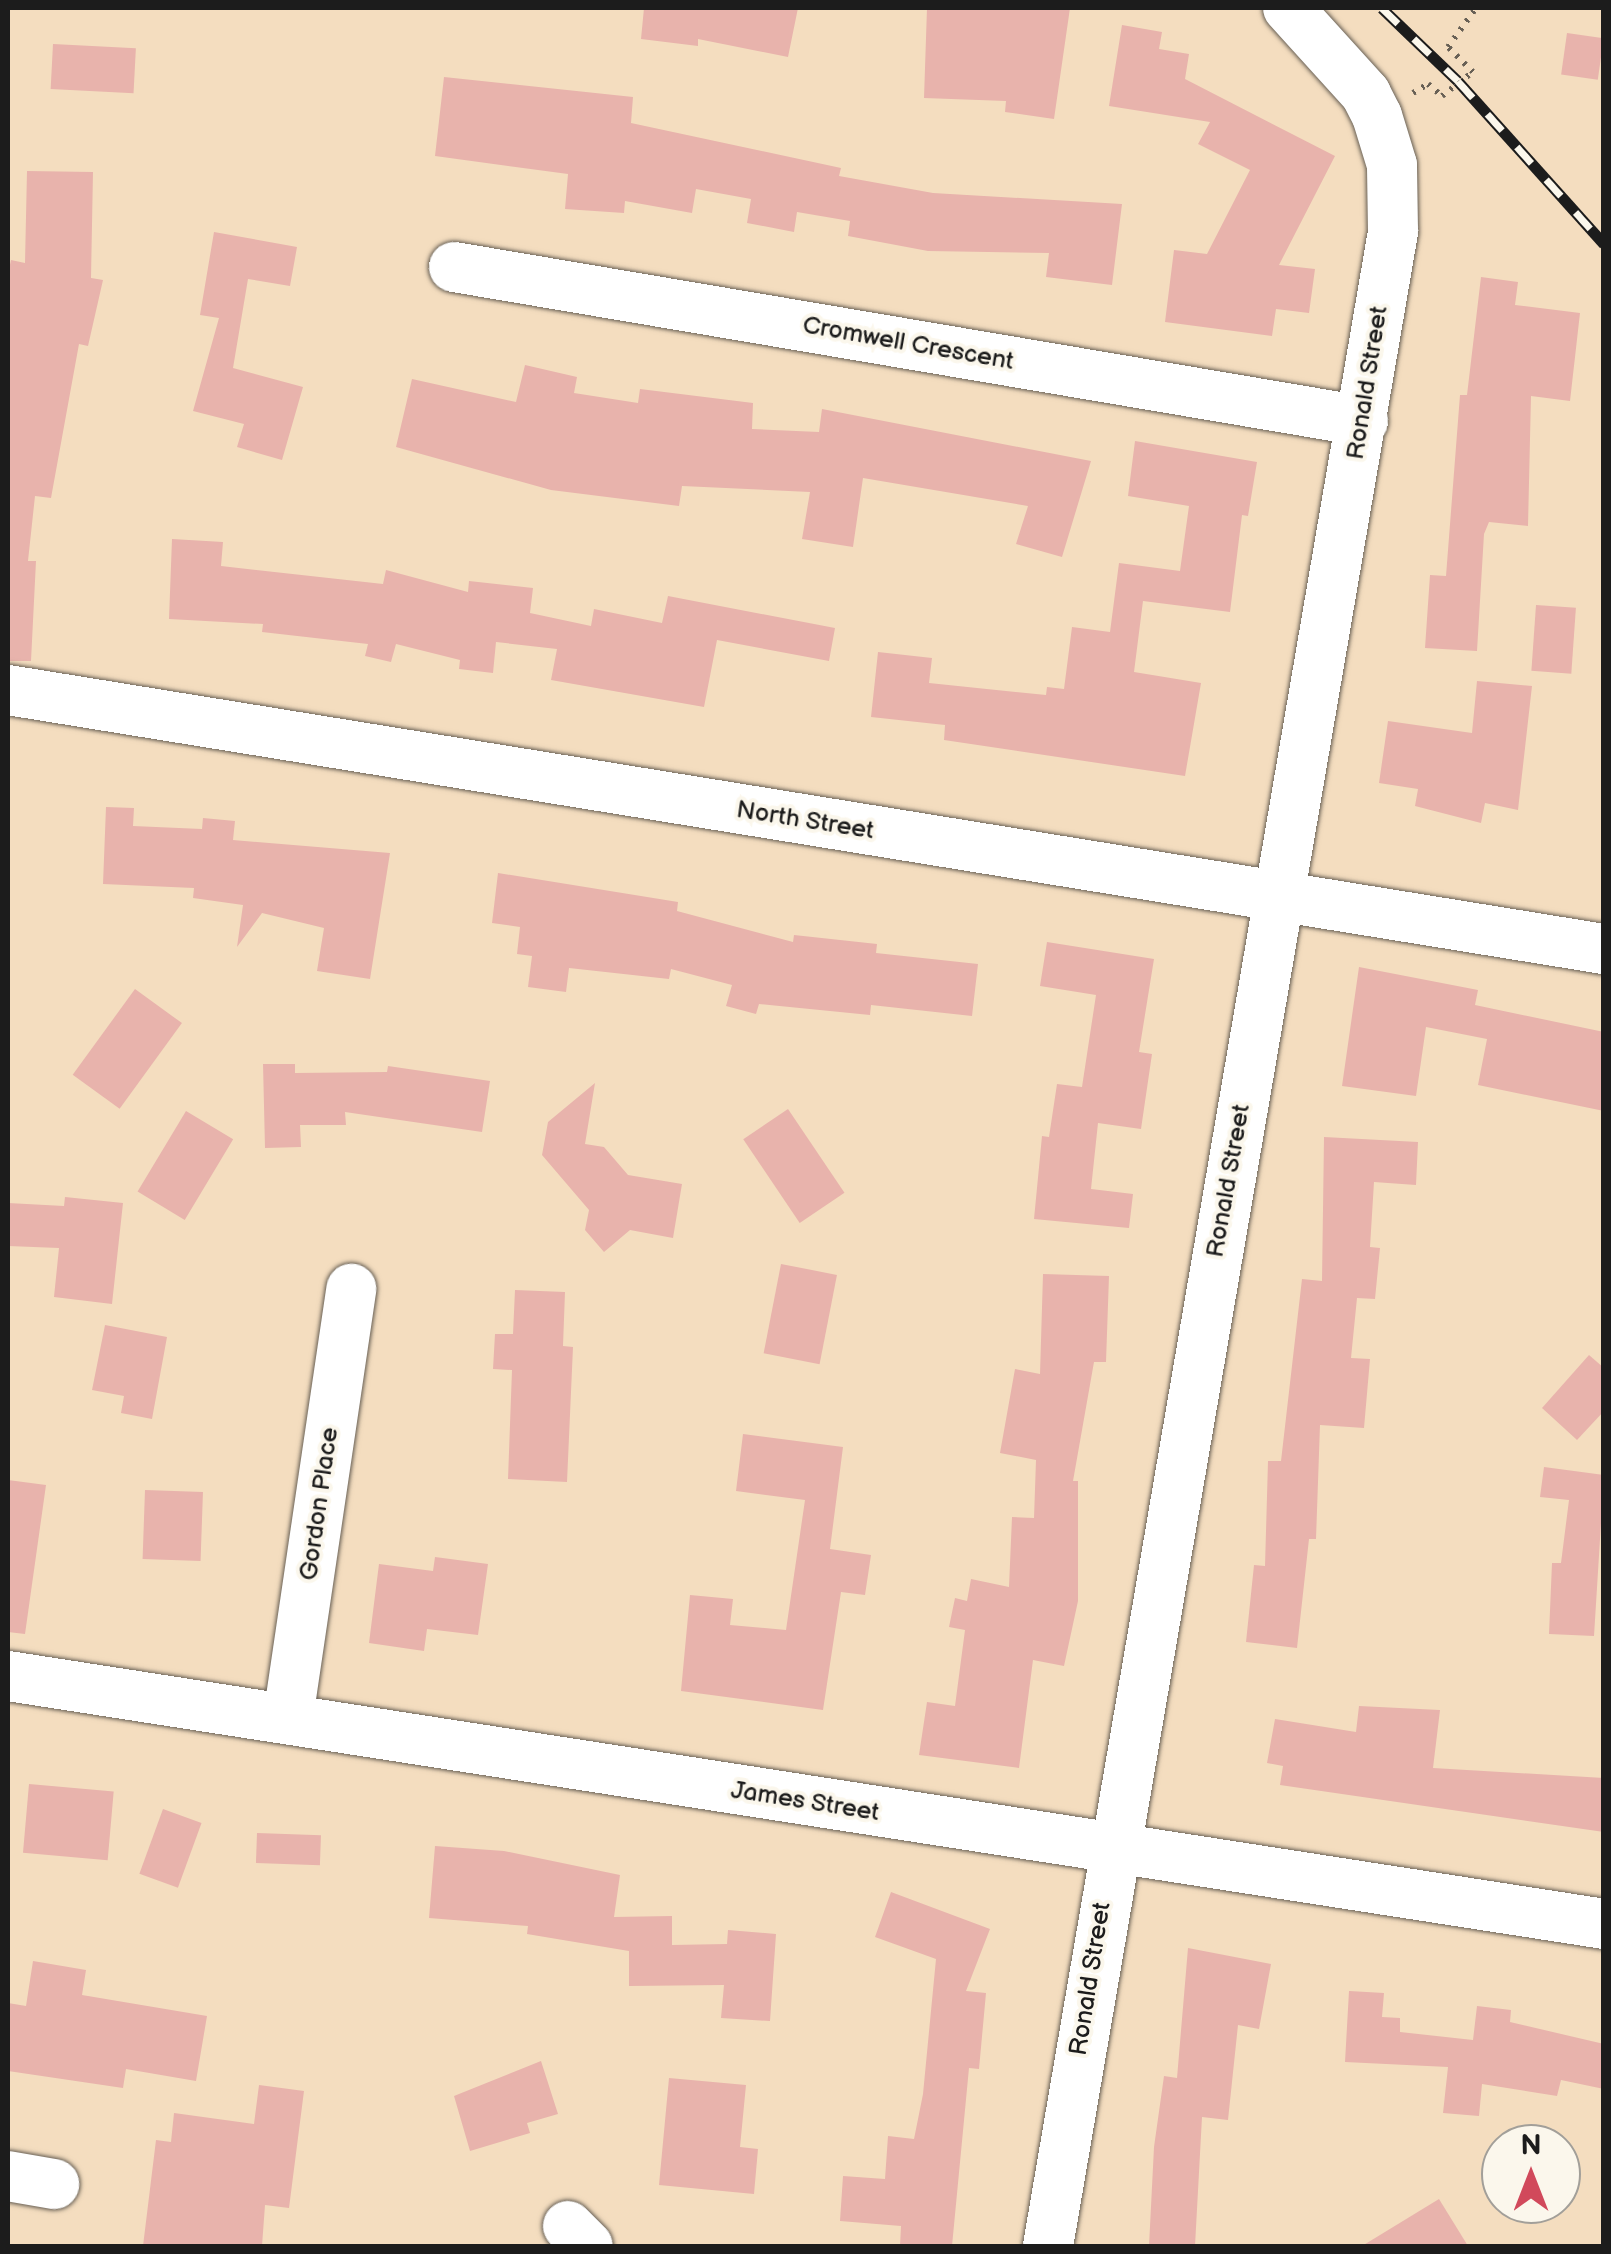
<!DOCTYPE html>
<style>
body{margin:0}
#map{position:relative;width:1611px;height:2254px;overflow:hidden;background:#f4ddbf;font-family:"Balsamiq Sans",sans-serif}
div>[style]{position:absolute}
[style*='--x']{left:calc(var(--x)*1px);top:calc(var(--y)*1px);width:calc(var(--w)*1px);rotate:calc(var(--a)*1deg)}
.building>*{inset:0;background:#e8b3ac;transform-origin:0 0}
.path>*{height:6px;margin-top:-3px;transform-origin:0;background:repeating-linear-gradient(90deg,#686055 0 2.5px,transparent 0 10.5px)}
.roads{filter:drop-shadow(0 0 2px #686055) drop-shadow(0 0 2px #686055)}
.minor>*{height:50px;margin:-25px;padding:0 25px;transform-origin:25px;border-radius:25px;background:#fff}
.rail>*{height:11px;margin-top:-5.5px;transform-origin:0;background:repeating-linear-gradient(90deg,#fbf7ec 0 22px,#1c1c1c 0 44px);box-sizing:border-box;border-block:2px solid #1c1c1c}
span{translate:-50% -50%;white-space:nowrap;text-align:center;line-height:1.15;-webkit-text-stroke:8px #fbf7ec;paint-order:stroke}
.street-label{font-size:25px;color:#1c1c1c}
.frame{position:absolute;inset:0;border:10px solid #1c1c1c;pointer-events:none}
.north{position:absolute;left:1481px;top:2124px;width:100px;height:100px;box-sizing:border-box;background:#fbf7ec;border:2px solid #a29f99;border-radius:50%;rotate:0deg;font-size:28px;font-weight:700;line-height:40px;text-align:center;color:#1c1c1c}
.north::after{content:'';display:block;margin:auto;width:35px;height:45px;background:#d1495b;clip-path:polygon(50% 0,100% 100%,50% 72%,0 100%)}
</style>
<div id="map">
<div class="building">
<i style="clip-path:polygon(644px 8px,798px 8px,788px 57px,698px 39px,698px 46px,641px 39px)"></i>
<i style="clip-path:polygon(927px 8px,1070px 8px,1054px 119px,1005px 112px,1006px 101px,924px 98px)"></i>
<i style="clip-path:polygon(1122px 25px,1162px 32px,1159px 49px,1189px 54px,1185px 79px,1335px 156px,1279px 265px,1315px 269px,1309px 313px,1276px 309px,1272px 336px,1165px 322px,1174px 250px,1207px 254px,1250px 170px,1198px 144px,1210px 122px,1109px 106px)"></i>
<i style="left:1567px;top:33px;width:37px;height:42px;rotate:8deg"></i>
<i style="left:53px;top:44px;width:83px;height:45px;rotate:3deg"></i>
<i style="clip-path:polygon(444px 77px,633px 97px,631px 123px,841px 168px,839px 176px,933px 193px,1122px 204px,1112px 285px,1046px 277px,1049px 253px,928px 251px,848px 236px,850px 221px,797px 212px,794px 232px,747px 223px,751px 199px,696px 189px,692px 213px,625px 201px,624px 213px,565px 209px,568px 174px,435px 156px)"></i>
<i style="clip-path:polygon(27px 171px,93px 172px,91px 278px,103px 280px,88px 346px,79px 344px,51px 498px,35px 496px,28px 561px,36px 561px,31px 661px,8px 661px,8px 274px,11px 260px,25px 263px)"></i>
<i style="clip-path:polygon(214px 232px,297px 247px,290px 286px,248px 279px,233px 368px,303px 387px,282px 460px,237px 447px,244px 424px,193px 411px,219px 318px,200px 315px)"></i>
<i style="clip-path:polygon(1481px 277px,1518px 282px,1515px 305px,1580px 313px,1570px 401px,1531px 396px,1528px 526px,1489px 522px,1484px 534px,1477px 651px,1425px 648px,1430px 575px,1446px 576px,1460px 395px,1467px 395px)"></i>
<i style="clip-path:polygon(525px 365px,577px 377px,574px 393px,638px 403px,640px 389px,753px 403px,752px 429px,819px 432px,822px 409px,1091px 461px,1062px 557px,1016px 544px,1028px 506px,863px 478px,853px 547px,802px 539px,810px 492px,682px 486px,679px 506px,551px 490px,396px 447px,412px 379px,516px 402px)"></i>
<i style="clip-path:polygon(1135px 441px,1257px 462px,1248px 516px,1242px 515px,1230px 612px,1143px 601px,1134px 672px,1201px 683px,1185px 776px,944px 740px,945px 725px,871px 717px,878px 652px,932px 658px,929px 683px,1046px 695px,1047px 687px,1064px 689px,1072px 627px,1110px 632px,1119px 563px,1180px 571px,1189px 506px,1128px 496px)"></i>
<i style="clip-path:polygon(172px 539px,223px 542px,221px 566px,383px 584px,386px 570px,468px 592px,469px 581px,533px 588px,530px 613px,591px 626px,594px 609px,662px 623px,668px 596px,835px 628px,829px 661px,717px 640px,704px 707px,551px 680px,557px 649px,496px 642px,493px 673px,459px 669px,460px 660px,396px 644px,391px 662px,365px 656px,368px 644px,262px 632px,263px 624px,169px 619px)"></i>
<i style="left:1536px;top:605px;width:40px;height:66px;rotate:4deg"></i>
<i style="clip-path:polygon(1477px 681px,1532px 686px,1518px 810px,1485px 803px,1481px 823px,1415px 806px,1418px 789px,1379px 783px,1388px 721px,1472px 733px)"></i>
<i style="clip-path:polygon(106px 807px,134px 808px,133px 826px,202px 829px,203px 818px,235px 821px,233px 840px,390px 853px,370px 979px,317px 971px,324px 928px,262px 913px,237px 947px,243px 905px,193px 898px,194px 888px,103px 884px)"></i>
<i style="clip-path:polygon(498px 873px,678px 902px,677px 911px,793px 942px,794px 935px,877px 944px,876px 953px,978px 964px,972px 1016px,871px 1005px,870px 1015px,759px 1004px,756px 1014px,726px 1006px,732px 985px,671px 969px,669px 979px,569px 968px,566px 992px,528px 987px,532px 956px,517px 954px,520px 927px,492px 923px)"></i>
<i style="clip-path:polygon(1047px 942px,1154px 959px,1139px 1052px,1152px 1054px,1141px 1129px,1098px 1123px,1091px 1189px,1133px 1194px,1129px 1228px,1034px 1219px,1042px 1136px,1049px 1137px,1057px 1084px,1082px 1087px,1096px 995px,1040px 986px)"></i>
<i style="clip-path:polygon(1359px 967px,1478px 990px,1475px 1005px,1604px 1032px,1604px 1111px,1478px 1085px,1487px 1039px,1426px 1027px,1416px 1096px,1342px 1086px)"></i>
<i style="left:135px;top:989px;width:58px;height:106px;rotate:36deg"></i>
<i style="clip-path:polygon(263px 1064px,295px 1064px,295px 1073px,387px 1072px,388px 1066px,490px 1081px,482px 1132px,345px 1112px,346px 1125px,300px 1125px,301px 1147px,265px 1148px)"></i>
<i style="clip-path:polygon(595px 1083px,585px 1144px,604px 1147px,628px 1175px,682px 1184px,673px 1238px,630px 1230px,604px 1252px,585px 1230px,589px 1210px,542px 1155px,548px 1122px)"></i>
<i style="left:788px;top:1109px;width:101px;height:54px;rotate:56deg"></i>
<i style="left:186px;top:1111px;width:55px;height:94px;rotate:31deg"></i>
<i style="clip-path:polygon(1324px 1137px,1418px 1142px,1416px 1185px,1374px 1182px,1370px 1247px,1380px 1248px,1375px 1299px,1357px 1298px,1351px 1358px,1370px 1359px,1364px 1428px,1320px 1425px,1316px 1539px,1309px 1539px,1297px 1648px,1246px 1642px,1254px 1565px,1265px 1566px,1268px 1461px,1281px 1461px,1302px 1279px,1322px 1281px)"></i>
<i style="clip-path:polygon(65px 1197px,123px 1203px,112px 1304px,54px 1297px,59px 1248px,8px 1246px,8px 1203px,64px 1206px)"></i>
<i style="left:781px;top:1264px;width:57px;height:91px;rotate:11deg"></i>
<i style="clip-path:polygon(1043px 1274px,1109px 1276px,1106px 1362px,1094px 1362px,1073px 1481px,1078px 1481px,1078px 1601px,1064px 1666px,1033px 1660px,1019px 1768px,919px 1755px,927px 1702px,955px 1706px,965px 1630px,949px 1627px,955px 1598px,967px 1601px,971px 1579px,1009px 1587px,1012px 1517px,1034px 1518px,1036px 1460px,1000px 1453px,1015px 1369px,1040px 1374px)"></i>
<i style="clip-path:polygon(515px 1290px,565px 1292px,563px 1346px,573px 1347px,567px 1482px,508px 1479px,512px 1370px,493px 1369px,495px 1334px,513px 1334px)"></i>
<i style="clip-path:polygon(105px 1325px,167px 1337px,152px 1419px,121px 1413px,124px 1396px,92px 1390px)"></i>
<i style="clip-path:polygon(1589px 1355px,1604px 1368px,1604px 1411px,1577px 1440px,1542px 1408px)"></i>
<i style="clip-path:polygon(743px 1434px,843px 1447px,830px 1549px,871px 1555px,865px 1595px,841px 1592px,823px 1710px,681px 1691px,690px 1595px,733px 1599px,730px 1625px,786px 1630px,805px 1500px,736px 1491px)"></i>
<i style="clip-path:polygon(1544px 1467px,1604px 1475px,1594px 1636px,1549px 1634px,1552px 1563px,1561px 1563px,1569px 1500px,1540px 1497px)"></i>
<i style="clip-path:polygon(8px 1480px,46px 1485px,25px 1634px,8px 1632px)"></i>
<i style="left:145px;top:1490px;width:58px;height:69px;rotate:2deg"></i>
<i style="clip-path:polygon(435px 1557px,488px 1564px,478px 1635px,427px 1629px,424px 1651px,369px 1643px,379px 1564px,433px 1571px)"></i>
<i style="clip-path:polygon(1359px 1706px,1440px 1710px,1433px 1768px,1604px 1778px,1604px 1832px,1280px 1785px,1283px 1766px,1267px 1763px,1275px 1719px,1356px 1732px)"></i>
<i style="left:29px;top:1784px;width:85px;height:69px;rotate:5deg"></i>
<i style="left:163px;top:1809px;width:41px;height:69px;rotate:20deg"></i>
<i style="left:257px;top:1833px;width:64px;height:30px;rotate:2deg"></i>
<i style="clip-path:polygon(435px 1846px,504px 1851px,620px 1875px,614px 1917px,672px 1916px,672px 1945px,727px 1944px,728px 1930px,776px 1934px,770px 2021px,721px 2018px,724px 1985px,629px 1986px,629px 1951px,527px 1934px,528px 1926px,429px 1918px)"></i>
<i style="clip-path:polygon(891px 1892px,990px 1929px,966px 1991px,986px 1993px,979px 2069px,969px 2068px,952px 2246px,900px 2246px,901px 2226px,840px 2221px,843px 2176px,885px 2179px,888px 2136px,914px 2139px,923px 2094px,936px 1959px,875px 1937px)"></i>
<i style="clip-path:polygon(1188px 1948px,1271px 1964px,1259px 2029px,1238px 2025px,1228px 2120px,1202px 2117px,1195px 2246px,1149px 2246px,1154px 2147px,1164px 2076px,1177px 2078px)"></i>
<i style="clip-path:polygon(33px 1961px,86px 1970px,82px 1995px,207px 2016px,196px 2081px,126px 2069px,123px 2088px,8px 2071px,8px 2003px,26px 2006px)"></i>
<i style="clip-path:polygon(1349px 1991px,1384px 1993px,1382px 2017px,1400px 2018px,1400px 2032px,1473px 2040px,1477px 2006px,1511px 2010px,1510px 2022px,1604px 2044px,1604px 2089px,1561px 2080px,1557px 2096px,1482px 2084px,1479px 2116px,1443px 2113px,1448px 2067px,1345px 2062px)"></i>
<i style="clip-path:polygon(541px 2061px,558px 2114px,527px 2123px,530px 2133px,470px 2151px,454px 2096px)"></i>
<i style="clip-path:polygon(669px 2078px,746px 2085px,740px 2147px,758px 2149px,754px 2194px,659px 2185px)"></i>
<i style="clip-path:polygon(259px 2085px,304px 2091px,289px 2208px,265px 2205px,262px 2246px,143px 2246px,156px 2140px,171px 2142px,174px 2113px,254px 2124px)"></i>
<i style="clip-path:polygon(1439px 2199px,1468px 2246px,1362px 2246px)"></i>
</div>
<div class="path">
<i style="--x:1413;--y:93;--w:17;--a:-31"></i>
<i style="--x:1428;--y:84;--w:18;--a:41"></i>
<i style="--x:1442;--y:96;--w:39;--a:-38"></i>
<i style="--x:1473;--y:72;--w:35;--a:-135"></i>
<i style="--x:1448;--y:47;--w:48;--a:-54.3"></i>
</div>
<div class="roads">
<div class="minor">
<i style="--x:454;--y:267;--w:922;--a:9.62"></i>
<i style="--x:8;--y:690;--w:1617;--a:9.22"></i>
<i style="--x:8;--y:1676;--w:1615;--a:8.83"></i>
<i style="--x:288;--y:1718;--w:434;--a:-81.6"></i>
<i style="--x:8;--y:2176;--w:47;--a:9.9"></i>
<i style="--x:568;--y:2226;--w:28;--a:45"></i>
<i style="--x:1048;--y:2246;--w:2044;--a:-80.28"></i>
<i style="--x:1393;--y:231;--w:66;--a:-90.9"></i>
<i style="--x:1392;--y:165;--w:51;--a:-107"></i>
<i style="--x:1377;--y:116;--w:25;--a:-117"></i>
<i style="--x:1366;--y:94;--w:116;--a:-132.2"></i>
</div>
</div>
<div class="rail">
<i style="--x:1382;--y:8;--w:105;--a:43.8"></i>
<i style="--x:1458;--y:81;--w:219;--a:48.1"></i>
</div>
<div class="street-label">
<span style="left:908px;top:344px;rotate:10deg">Cromwell Crescent</span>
<span style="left:1368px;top:383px;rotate:-81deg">Ronald Street</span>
<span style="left:805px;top:821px;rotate:9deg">North Street</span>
<span style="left:1229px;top:1181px;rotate:-80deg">Ronald Street</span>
<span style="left:320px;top:1504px;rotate:-82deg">Gordon Place</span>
<span style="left:805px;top:1802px;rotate:9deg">James Street</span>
<span style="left:1091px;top:1979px;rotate:-81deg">Ronald Street</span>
</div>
<div class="frame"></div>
<div class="north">N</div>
</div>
